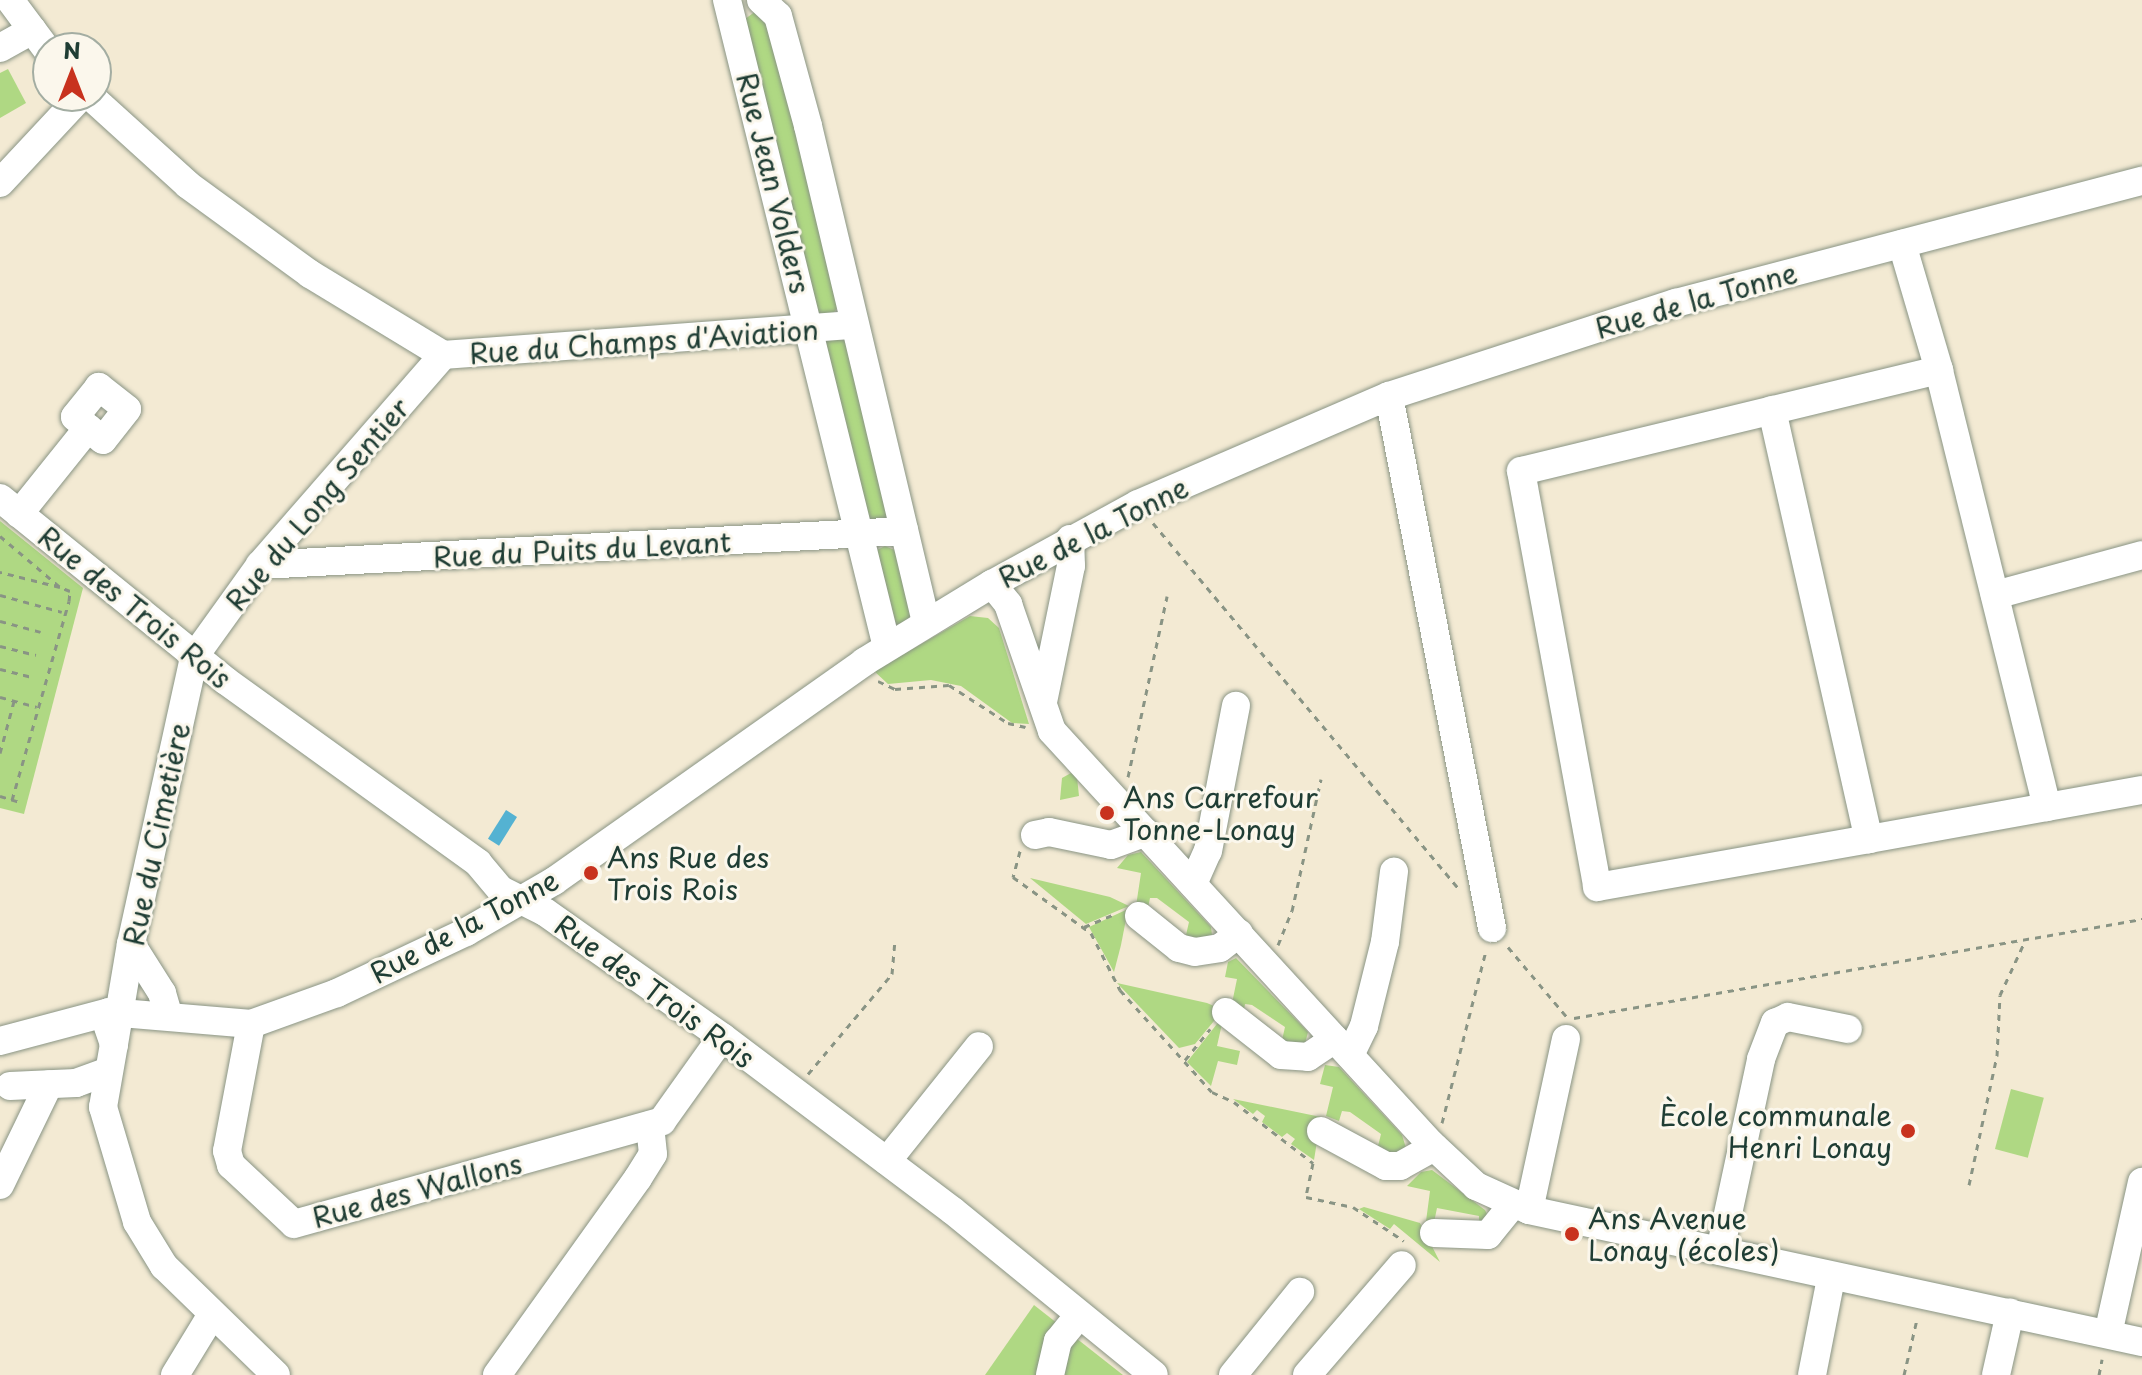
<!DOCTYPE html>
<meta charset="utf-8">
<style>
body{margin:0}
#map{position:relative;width:2142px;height:1375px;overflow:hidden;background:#f3ead3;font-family:"Playpen Sans",sans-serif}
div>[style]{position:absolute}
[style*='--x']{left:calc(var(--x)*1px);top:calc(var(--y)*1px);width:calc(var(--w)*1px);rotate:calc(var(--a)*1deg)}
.green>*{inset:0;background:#afd883;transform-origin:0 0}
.water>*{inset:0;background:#54b2d2;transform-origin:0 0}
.path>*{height:3px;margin-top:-1.5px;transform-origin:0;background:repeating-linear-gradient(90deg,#899484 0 6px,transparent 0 12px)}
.roads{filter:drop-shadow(0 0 2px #899484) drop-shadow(0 0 2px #899484)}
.minor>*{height:28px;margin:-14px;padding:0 14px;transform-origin:14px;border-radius:14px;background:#fff}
.dots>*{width:22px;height:22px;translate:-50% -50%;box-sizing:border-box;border:4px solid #fbf7ec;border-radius:50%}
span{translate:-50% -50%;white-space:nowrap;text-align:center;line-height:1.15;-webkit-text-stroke:6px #fbf7ec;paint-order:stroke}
.street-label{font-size:28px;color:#1f3d34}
.poi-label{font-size:28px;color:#1f3d34}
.left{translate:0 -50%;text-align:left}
.right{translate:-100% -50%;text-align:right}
.north{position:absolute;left:32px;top:32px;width:80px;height:80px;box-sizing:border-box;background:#fbf7ec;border:2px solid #a3ada2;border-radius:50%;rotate:0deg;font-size:22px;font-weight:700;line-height:32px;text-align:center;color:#1f3d34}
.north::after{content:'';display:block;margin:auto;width:28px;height:36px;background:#c8321e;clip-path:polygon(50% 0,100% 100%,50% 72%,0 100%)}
</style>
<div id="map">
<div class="green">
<i style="clip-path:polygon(756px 11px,769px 16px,838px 306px,833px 314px,816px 314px,745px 19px)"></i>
<i style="clip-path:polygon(8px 69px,26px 103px,0 118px,0 73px)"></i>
<i style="clip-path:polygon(828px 339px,846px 340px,888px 520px,871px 526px,825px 342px)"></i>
<i style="clip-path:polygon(0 521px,83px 588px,24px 814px,0 808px)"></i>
<i style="clip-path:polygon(885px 546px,897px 551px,911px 618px,900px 624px,896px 624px,877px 550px)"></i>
<i style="clip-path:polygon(970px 616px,988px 618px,999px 628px,1029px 724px,1012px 723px,961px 686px,931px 680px,888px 684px,874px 671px)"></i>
<i style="clip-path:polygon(1071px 773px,1077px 777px,1079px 796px,1060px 800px,1062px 778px)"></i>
<i style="clip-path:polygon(1141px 852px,1211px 927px,1212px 935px,1192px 940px,1186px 935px,1189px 922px,1157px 898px,1150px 898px,1148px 908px,1136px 906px,1141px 873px,1117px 868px,1128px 855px)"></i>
<i style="clip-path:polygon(1030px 878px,1110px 897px,1129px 906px,1086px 924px)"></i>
<i style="clip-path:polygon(1128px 909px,1121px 945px,1114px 972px,1089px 927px)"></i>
<i style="clip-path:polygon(1236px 958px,1308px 1032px,1304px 1048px,1282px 1040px,1285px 1027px,1252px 1005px,1245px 1004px,1243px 1015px,1231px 1008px,1237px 979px,1225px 977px,1228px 962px)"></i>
<i style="clip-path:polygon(1117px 983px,1207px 1003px,1223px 1010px,1195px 1044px,1179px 1048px)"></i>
<i style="clip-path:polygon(1224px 1015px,1217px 1046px,1240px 1051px,1237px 1065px,1218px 1061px,1211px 1086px,1187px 1062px)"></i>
<i style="clip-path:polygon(1325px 1065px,1339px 1067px,1402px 1135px,1406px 1148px,1395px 1156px,1378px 1146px,1381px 1134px,1350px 1112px,1342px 1111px,1339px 1121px,1326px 1116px,1333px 1087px,1320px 1084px)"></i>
<i style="left:2011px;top:1089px;width:34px;height:62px;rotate:15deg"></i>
<i style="clip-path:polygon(1233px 1099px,1321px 1117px,1314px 1160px,1291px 1144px,1295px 1139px,1287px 1133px,1282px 1137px,1262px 1122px,1265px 1116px,1257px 1110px,1253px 1114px)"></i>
<i style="clip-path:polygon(1432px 1170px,1485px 1210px,1488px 1216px,1479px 1224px,1479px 1216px,1437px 1208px,1431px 1237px,1425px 1229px,1430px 1191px,1407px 1186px,1421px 1172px)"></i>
<i style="clip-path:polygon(1364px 1207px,1420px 1223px,1440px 1262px,1394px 1224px,1390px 1229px,1359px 1209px)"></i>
<i style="clip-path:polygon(1034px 1305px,1123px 1375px,985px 1375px)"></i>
</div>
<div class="water">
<i style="left:506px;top:810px;width:13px;height:34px;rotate:32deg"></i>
</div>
<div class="path">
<i style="--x:1153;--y:523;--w:477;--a:50.1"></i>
<i style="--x:0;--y:536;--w:79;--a:40.4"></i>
<i style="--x:60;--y:587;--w:62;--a:-166"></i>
<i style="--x:0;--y:595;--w:64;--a:15.3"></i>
<i style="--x:0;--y:621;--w:42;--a:15"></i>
<i style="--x:0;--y:646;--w:37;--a:14"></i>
<i style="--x:0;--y:669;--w:32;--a:14"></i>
<i style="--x:878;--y:681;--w:19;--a:25"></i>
<i style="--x:895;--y:689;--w:54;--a:-4.2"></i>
<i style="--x:949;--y:685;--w:70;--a:32.8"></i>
<i style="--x:1008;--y:723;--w:18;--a:13"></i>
<i style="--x:0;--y:697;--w:38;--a:15"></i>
<i style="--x:0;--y:753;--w:54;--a:-74.9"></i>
<i style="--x:1128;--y:777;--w:185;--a:-77.8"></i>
<i style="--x:0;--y:796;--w:21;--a:17"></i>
<i style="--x:12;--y:800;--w:207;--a:-74"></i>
<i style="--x:69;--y:601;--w:10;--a:-84"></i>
<i style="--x:70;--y:591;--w:11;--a:-158"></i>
<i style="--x:1020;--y:851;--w:27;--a:105"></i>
<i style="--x:1013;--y:877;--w:96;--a:35.7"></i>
<i style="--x:1091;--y:933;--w:64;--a:63"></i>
<i style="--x:1120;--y:990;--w:137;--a:48"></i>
<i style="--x:1212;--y:1092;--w:24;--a:24"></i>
<i style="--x:1234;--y:1102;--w:100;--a:37.7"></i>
<i style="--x:1313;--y:1163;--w:35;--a:102"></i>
<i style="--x:1306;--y:1197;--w:48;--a:12"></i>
<i style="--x:1353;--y:1207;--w:61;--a:33.7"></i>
<i style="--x:1084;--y:927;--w:33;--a:-23"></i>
<i style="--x:1278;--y:945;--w:37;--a:-68"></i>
<i style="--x:1292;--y:911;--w:135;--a:-77.6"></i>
<i style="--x:1508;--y:947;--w:92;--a:49.9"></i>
<i style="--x:1574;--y:1018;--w:577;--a:-9.89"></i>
<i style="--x:1185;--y:1060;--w:40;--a:-51"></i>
<i style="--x:808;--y:1074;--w:131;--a:-50"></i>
<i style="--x:892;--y:974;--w:33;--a:-85"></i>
<i style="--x:1442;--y:1123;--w:179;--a:-75.7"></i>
<i style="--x:1969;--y:1185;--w:132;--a:-77.8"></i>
<i style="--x:1997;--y:1056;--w:61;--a:-87.2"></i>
<i style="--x:2000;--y:995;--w:57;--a:-65.2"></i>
<i style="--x:1904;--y:1375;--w:57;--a:-76.9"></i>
<i style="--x:2099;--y:1375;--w:16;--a:-79"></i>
</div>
<div class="roads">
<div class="minor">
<i style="--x:10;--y:0;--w:64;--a:53.3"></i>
<i style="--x:727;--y:0;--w:666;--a:76.11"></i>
<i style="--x:761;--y:0;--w:23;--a:43"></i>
<i style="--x:778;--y:16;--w:114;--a:74.7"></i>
<i style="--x:808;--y:126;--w:510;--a:76.62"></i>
<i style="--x:0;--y:48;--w:37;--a:-29"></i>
<i style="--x:90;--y:96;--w:132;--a:42.2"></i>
<i style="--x:188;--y:185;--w:151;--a:36.1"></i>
<i style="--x:310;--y:274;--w:156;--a:31.3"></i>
<i style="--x:443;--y:355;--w:411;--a:-4.2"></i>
<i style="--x:0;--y:183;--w:119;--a:-47"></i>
<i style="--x:1902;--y:244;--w:131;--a:73.6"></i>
<i style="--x:1389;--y:396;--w:542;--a:79.04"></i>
<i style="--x:1772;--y:410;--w:440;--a:77.3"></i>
<i style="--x:0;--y:498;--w:291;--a:39"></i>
<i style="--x:226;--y:681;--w:311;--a:35.8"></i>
<i style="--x:478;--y:863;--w:35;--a:50"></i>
<i style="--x:501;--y:890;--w:49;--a:26.6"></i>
<i style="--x:545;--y:912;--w:217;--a:35.2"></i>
<i style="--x:722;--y:1037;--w:289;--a:37"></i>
<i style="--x:953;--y:1211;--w:259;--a:39.2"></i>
<i style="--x:19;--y:514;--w:110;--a:-51.3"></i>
<i style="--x:88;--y:428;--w:19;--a:39"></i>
<i style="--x:103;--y:440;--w:39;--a:-52"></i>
<i style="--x:127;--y:409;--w:36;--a:-142"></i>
<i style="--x:99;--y:387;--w:38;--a:129"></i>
<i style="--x:75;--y:417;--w:17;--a:40"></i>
<i style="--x:260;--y:565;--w:645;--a:-3.02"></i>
<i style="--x:992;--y:584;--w:26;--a:51"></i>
<i style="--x:1008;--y:604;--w:134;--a:70.9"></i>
<i style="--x:1052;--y:731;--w:561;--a:47.46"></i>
<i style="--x:1431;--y:1144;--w:62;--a:43"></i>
<i style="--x:1476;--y:1186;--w:58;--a:24.4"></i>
<i style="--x:1529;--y:1210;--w:627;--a:12.15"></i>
<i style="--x:1995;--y:595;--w:152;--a:-15.2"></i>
<i style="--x:1043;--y:702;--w:139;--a:-78.4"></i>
<i style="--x:1071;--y:566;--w:27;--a:-92"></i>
<i style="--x:2047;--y:807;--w:450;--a:-103.9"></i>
<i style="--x:1939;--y:370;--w:430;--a:166.4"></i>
<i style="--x:1521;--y:471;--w:423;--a:79.6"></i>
<i style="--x:1597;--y:887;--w:276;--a:-10"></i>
<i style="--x:1869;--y:839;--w:277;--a:-10.2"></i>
<i style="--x:1035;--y:835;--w:14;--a:-12"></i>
<i style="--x:1049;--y:832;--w:63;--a:11.8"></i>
<i style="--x:1111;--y:845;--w:37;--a:-20"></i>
<i style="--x:1193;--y:884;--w:36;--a:-66"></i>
<i style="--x:1208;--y:851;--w:148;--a:-79.1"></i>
<i style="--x:1139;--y:916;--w:51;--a:38.7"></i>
<i style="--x:1179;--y:948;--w:16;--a:14"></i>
<i style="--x:1195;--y:952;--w:25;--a:-9"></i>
<i style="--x:1220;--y:948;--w:24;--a:-38"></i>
<i style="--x:131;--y:944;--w:58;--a:57.7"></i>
<i style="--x:162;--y:993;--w:22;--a:74"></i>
<i style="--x:1226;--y:1012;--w:70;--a:38"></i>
<i style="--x:1281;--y:1055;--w:27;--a:4"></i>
<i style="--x:1308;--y:1057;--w:32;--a:-34"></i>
<i style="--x:251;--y:1024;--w:129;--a:100.7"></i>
<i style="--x:227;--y:1151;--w:15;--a:74"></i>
<i style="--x:231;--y:1165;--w:86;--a:43.1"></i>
<i style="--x:294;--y:1224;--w:382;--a:-15.6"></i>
<i style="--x:662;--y:1121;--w:103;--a:-54.5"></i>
<i style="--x:108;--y:1027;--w:18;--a:71"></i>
<i style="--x:114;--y:1044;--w:64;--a:99.9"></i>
<i style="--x:103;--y:1107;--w:120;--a:73.5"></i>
<i style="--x:137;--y:1222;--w:52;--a:58.5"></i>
<i style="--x:164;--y:1266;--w:156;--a:44.2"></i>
<i style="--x:0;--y:1041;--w:113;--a:-14.9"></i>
<i style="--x:109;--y:1012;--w:143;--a:4.8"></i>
<i style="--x:251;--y:1024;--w:91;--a:-19.8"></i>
<i style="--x:337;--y:993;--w:143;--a:-25.3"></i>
<i style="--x:466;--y:932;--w:102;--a:-30.1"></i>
<i style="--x:554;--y:881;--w:380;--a:-35.2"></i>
<i style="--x:864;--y:662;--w:150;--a:-31.4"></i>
<i style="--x:992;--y:584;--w:166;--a:-28.7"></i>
<i style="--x:1138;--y:504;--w:273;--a:-23.3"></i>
<i style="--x:1389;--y:396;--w:302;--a:-18"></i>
<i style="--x:1676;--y:303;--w:482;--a:-14.7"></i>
<i style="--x:114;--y:1044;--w:101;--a:-80.4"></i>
<i style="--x:131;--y:944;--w:294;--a:-77.6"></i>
<i style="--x:194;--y:657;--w:113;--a:-54.3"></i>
<i style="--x:260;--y:565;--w:279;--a:-48.9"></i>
<i style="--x:1350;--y:1055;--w:32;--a:-64"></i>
<i style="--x:1364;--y:1026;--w:87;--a:-76"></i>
<i style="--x:1385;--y:942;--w:71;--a:-82.7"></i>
<i style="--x:10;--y:1086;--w:66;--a:-2.6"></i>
<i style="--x:76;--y:1083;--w:33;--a:-20"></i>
<i style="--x:1321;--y:1131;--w:74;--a:28.3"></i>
<i style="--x:1386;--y:1166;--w:14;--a:0"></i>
<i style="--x:1400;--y:1166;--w:39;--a:-29"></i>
<i style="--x:887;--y:1161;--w:147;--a:-51.3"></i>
<i style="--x:0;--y:1185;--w:112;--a:-64.1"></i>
<i style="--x:1529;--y:1210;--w:175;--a:-77.8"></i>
<i style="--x:1434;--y:1233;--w:54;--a:2.1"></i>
<i style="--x:1488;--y:1235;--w:38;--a:-51"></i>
<i style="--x:1720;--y:1251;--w:196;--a:-77.9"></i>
<i style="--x:1761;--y:1059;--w:39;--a:-69"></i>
<i style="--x:1775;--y:1023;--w:14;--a:-25"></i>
<i style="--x:1788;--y:1017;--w:61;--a:11.3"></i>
<i style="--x:2108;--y:1334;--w:156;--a:-77.4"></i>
<i style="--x:175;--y:1375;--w:69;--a:-58.6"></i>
<i style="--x:497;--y:1375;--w:242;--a:-54.4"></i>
<i style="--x:638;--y:1178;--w:28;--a:-58"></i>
<i style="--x:653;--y:1154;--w:29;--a:-96"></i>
<i style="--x:1050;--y:1375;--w:35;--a:-77"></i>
<i style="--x:1058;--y:1341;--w:33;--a:-51"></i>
<i style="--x:1233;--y:1375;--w:107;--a:-51.1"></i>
<i style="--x:1307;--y:1375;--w:145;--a:-49.2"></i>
<i style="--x:1812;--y:1375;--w:99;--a:-78.9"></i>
<i style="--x:1996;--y:1375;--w:64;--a:-77.3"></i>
</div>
</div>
<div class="dots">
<i style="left:1107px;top:813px;background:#c8321e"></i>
<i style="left:591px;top:873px;background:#c8321e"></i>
<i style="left:1908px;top:1131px;background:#c8321e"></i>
<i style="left:1572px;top:1234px;background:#c8321e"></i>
</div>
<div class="street-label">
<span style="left:774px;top:183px;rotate:76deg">Rue Jean Volders</span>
<span style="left:1696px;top:300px;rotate:-16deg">Rue de la Tonne</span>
<span style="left:644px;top:341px;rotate:-4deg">Rue du Champs d'Aviation</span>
<span style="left:317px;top:504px;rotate:-50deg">Rue du Long Sentier</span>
<span style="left:1093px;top:532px;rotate:-27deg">Rue de la Tonne</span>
<span style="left:582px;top:549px;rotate:-3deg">Rue du Puits du Levant</span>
<span style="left:135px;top:607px;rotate:39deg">Rue des Trois Rois</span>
<span style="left:156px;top:834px;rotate:-78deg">Rue du Cimetière</span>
<span style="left:464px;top:926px;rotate:-28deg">Rue de la Tonne</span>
<span style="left:655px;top:991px;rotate:36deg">Rue des Trois Rois</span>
<span style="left:417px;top:1190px;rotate:-15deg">Rue des Wallons</span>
</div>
<div class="poi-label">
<span class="left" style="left:1123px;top:813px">Ans Carrefour<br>Tonne-Lonay</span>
<span class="left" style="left:607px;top:873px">Ans Rue des<br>Trois Rois</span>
<span class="right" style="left:1892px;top:1131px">Ècole communale<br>Henri Lonay</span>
<span class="left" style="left:1588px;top:1234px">Ans Avenue<br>Lonay (écoles)</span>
</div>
<div class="north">N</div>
</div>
